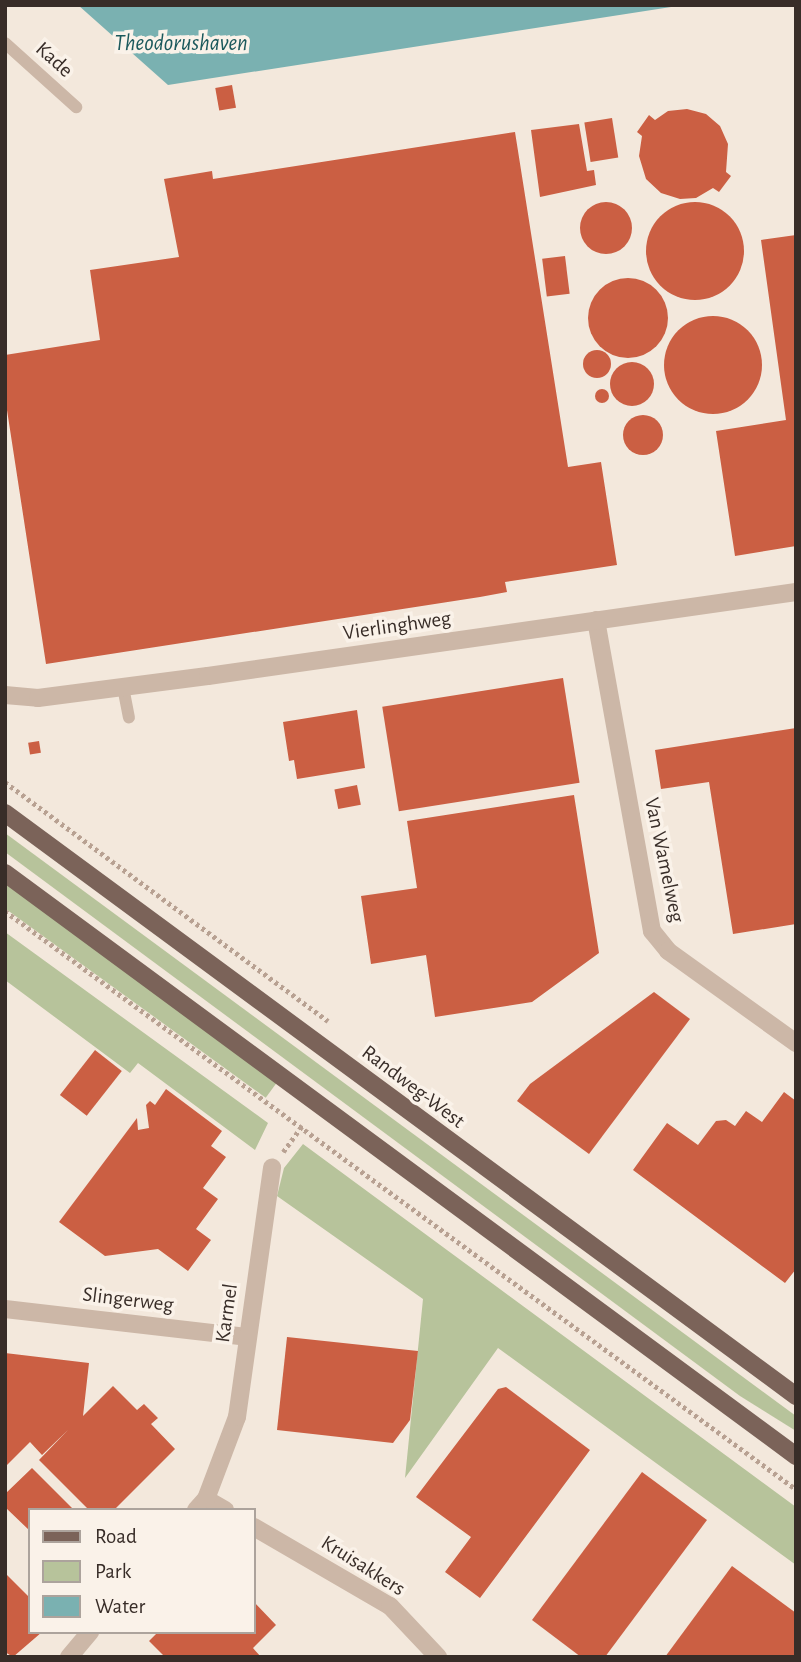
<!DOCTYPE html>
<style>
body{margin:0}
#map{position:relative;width:801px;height:1662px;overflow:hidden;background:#f3e8dc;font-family:"Alegreya Sans",sans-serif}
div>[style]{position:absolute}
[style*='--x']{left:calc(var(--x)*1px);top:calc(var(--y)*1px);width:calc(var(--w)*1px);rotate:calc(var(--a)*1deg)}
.green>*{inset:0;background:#b7c39b;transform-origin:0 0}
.water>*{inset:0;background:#7ab1b1}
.building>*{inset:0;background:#cb5f43;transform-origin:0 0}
.round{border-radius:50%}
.path>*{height:4.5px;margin-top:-2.25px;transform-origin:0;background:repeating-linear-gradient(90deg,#b8a192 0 3.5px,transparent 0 7px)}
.service>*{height:12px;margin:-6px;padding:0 6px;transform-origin:6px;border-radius:6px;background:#ccb7a7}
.minor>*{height:18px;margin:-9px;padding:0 9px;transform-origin:9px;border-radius:9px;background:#ccb7a7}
.primary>*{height:18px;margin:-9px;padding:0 9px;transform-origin:9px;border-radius:9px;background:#7b6359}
span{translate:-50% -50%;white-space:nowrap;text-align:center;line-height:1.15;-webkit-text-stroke:7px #faf2e9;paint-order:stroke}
.street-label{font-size:21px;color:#382d28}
.water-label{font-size:23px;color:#1c595c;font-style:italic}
.frame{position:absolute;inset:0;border:7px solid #382d28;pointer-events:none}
.legend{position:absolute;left:28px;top:1508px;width:228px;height:126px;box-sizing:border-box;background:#faf2e9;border:2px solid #aca39c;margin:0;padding:9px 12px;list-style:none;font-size:21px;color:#382d28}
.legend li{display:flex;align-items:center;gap:14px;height:35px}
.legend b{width:35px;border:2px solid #aca39c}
</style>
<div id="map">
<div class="green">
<i style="clip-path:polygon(5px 833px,796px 1416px,796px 1431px,740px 1396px,5px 852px)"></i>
<i style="left:5px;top:880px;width:339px;height:23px;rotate:36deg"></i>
<i style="clip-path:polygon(5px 932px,268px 1123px,255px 1150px,138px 1063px,130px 1073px,5px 980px)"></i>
<i style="clip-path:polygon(303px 1144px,796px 1507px,796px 1565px,498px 1348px,405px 1478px,423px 1299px,277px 1196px,284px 1168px)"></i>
</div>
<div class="water">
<i style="clip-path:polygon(78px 5px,684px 5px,168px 85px)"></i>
</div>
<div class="building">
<i style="left:232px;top:85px;width:23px;height:17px;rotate:80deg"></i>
<i style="clip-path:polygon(687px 109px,706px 114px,720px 126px,728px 144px,726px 172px,731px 176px,719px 192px,713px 188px,696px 198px,680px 199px,661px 193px,646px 179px,639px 156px,642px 136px,637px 132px,649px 115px,655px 120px,668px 111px)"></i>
<i style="left:612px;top:118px;width:40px;height:28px;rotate:81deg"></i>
<i style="clip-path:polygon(579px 124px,587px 171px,594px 170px,596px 185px,540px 197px,531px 130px)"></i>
<i style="clip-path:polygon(515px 132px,568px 467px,601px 462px,617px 565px,505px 582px,507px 592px,480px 597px,46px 664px,5px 397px,5px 355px,100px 340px,90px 270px,179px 257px,164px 179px,212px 171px,213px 179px)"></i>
<i class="round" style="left:580px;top:202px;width:52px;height:52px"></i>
<i class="round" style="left:646px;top:202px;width:98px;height:98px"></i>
<i style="clip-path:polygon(796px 235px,796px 546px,735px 556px,716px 431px,786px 420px,761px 240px)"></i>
<i style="left:565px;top:256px;width:38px;height:23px;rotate:83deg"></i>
<i class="round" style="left:588px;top:278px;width:80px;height:80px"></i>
<i class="round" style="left:664px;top:316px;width:98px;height:98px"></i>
<i class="round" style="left:583px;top:350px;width:28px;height:28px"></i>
<i class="round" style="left:610px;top:362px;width:44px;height:44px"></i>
<i class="round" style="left:595px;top:389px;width:14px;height:14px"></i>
<i class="round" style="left:623px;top:415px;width:40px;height:40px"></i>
<i style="left:563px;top:678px;width:106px;height:183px;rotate:81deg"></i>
<i style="clip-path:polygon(357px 710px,365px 768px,297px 779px,294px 760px,289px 761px,283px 722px)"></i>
<i style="clip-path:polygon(796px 728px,796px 924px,733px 934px,709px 782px,661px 789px,655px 750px)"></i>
<i style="left:39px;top:741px;width:12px;height:11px;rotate:81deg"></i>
<i style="left:357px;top:785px;width:20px;height:23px;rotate:79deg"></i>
<i style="clip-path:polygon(574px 795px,599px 953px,532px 1002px,435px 1017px,426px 955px,371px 964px,361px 896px,417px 888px,407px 821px)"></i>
<i style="clip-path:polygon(654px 992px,690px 1019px,589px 1154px,517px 1101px,530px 1084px)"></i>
<i style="left:95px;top:1050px;width:34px;height:57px;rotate:38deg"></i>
<i style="clip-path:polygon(166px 1089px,222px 1131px,211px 1146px,226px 1157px,203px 1188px,218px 1199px,196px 1229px,211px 1240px,188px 1271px,158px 1249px,105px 1256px,59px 1222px,137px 1118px,138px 1130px,149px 1128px,146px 1105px,150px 1101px,155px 1105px)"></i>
<i style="clip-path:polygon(784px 1092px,796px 1101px,796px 1269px,785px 1283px,633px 1170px,667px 1123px,698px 1145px,716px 1121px,726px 1120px,735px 1126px,746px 1111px,762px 1122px)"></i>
<i style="clip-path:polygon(287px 1337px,418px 1351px,410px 1420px,393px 1443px,277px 1430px)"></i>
<i style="clip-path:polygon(5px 1353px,89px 1363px,83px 1416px,113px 1386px,137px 1410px,144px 1404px,158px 1418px,151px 1424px,175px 1449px,114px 1510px,89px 1510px,39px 1460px,68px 1430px,42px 1455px,30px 1442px,5px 1467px)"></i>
<i style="clip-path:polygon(506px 1387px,590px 1450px,480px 1598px,445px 1572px,471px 1537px,416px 1497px,498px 1389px)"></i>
<i style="clip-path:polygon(32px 1468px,74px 1510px,30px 1510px,30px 1531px,5px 1507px,5px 1494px)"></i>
<i style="clip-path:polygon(642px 1472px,707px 1520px,605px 1657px,581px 1657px,532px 1620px)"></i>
<i style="clip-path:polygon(732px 1566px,796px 1613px,796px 1657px,665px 1657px)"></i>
<i style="clip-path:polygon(5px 1573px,30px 1598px,30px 1632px,42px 1632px,13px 1657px,5px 1652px)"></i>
<i style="clip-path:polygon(254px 1602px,276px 1625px,253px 1648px,261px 1657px,165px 1657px,149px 1641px,158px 1632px,254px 1632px)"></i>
</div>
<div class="path">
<i style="--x:5;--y:782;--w:402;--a:36.5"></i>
<i style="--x:5;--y:911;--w:980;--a:36.16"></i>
<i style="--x:283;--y:1152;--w:34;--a:-54"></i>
</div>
<div class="service">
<i style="--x:5;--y:43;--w:96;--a:42"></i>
<i style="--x:123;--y:687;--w:31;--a:79"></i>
</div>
<div class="minor">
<i style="--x:596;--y:620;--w:316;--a:79.8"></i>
<i style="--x:652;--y:931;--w:26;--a:51"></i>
<i style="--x:668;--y:951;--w:158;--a:35.7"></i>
<i style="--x:5;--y:695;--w:33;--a:5"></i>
<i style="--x:38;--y:698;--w:171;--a:-7.4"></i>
<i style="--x:208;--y:676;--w:594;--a:-8.13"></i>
<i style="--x:5;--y:1309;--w:243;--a:6.6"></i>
<i style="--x:206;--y:1499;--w:22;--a:30"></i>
<i style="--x:196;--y:1510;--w:15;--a:-48"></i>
<i style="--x:206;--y:1499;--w:88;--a:-69.3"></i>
<i style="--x:237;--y:1417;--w:252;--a:-82"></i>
<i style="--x:254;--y:1527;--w:157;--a:30.2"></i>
<i style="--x:390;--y:1606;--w:70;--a:46.7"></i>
<i style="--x:69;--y:1657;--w:33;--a:-50"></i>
</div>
<div class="primary">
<i style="--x:5;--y:813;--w:983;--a:36.39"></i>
<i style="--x:5;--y:873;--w:983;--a:36.39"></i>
</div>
<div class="street-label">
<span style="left:54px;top:60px;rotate:42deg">Kade</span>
<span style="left:397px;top:626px;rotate:-8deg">Vierlinghweg</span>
<span style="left:664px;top:860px;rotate:78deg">Van Wamelweg</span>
<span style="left:413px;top:1087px;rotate:37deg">Randweg-West</span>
<span style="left:128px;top:1300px;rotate:7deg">Slingerweg</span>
<span style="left:227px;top:1313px;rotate:-82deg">Karmel</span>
<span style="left:363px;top:1566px;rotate:32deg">Kruisakkers</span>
</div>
<div class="water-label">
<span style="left:181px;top:44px">Theodorushaven</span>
</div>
<div class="frame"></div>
<ul class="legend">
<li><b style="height:9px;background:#7b6359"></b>Road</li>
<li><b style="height:19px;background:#b7c39b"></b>Park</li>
<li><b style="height:19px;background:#7ab1b1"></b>Water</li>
</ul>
</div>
